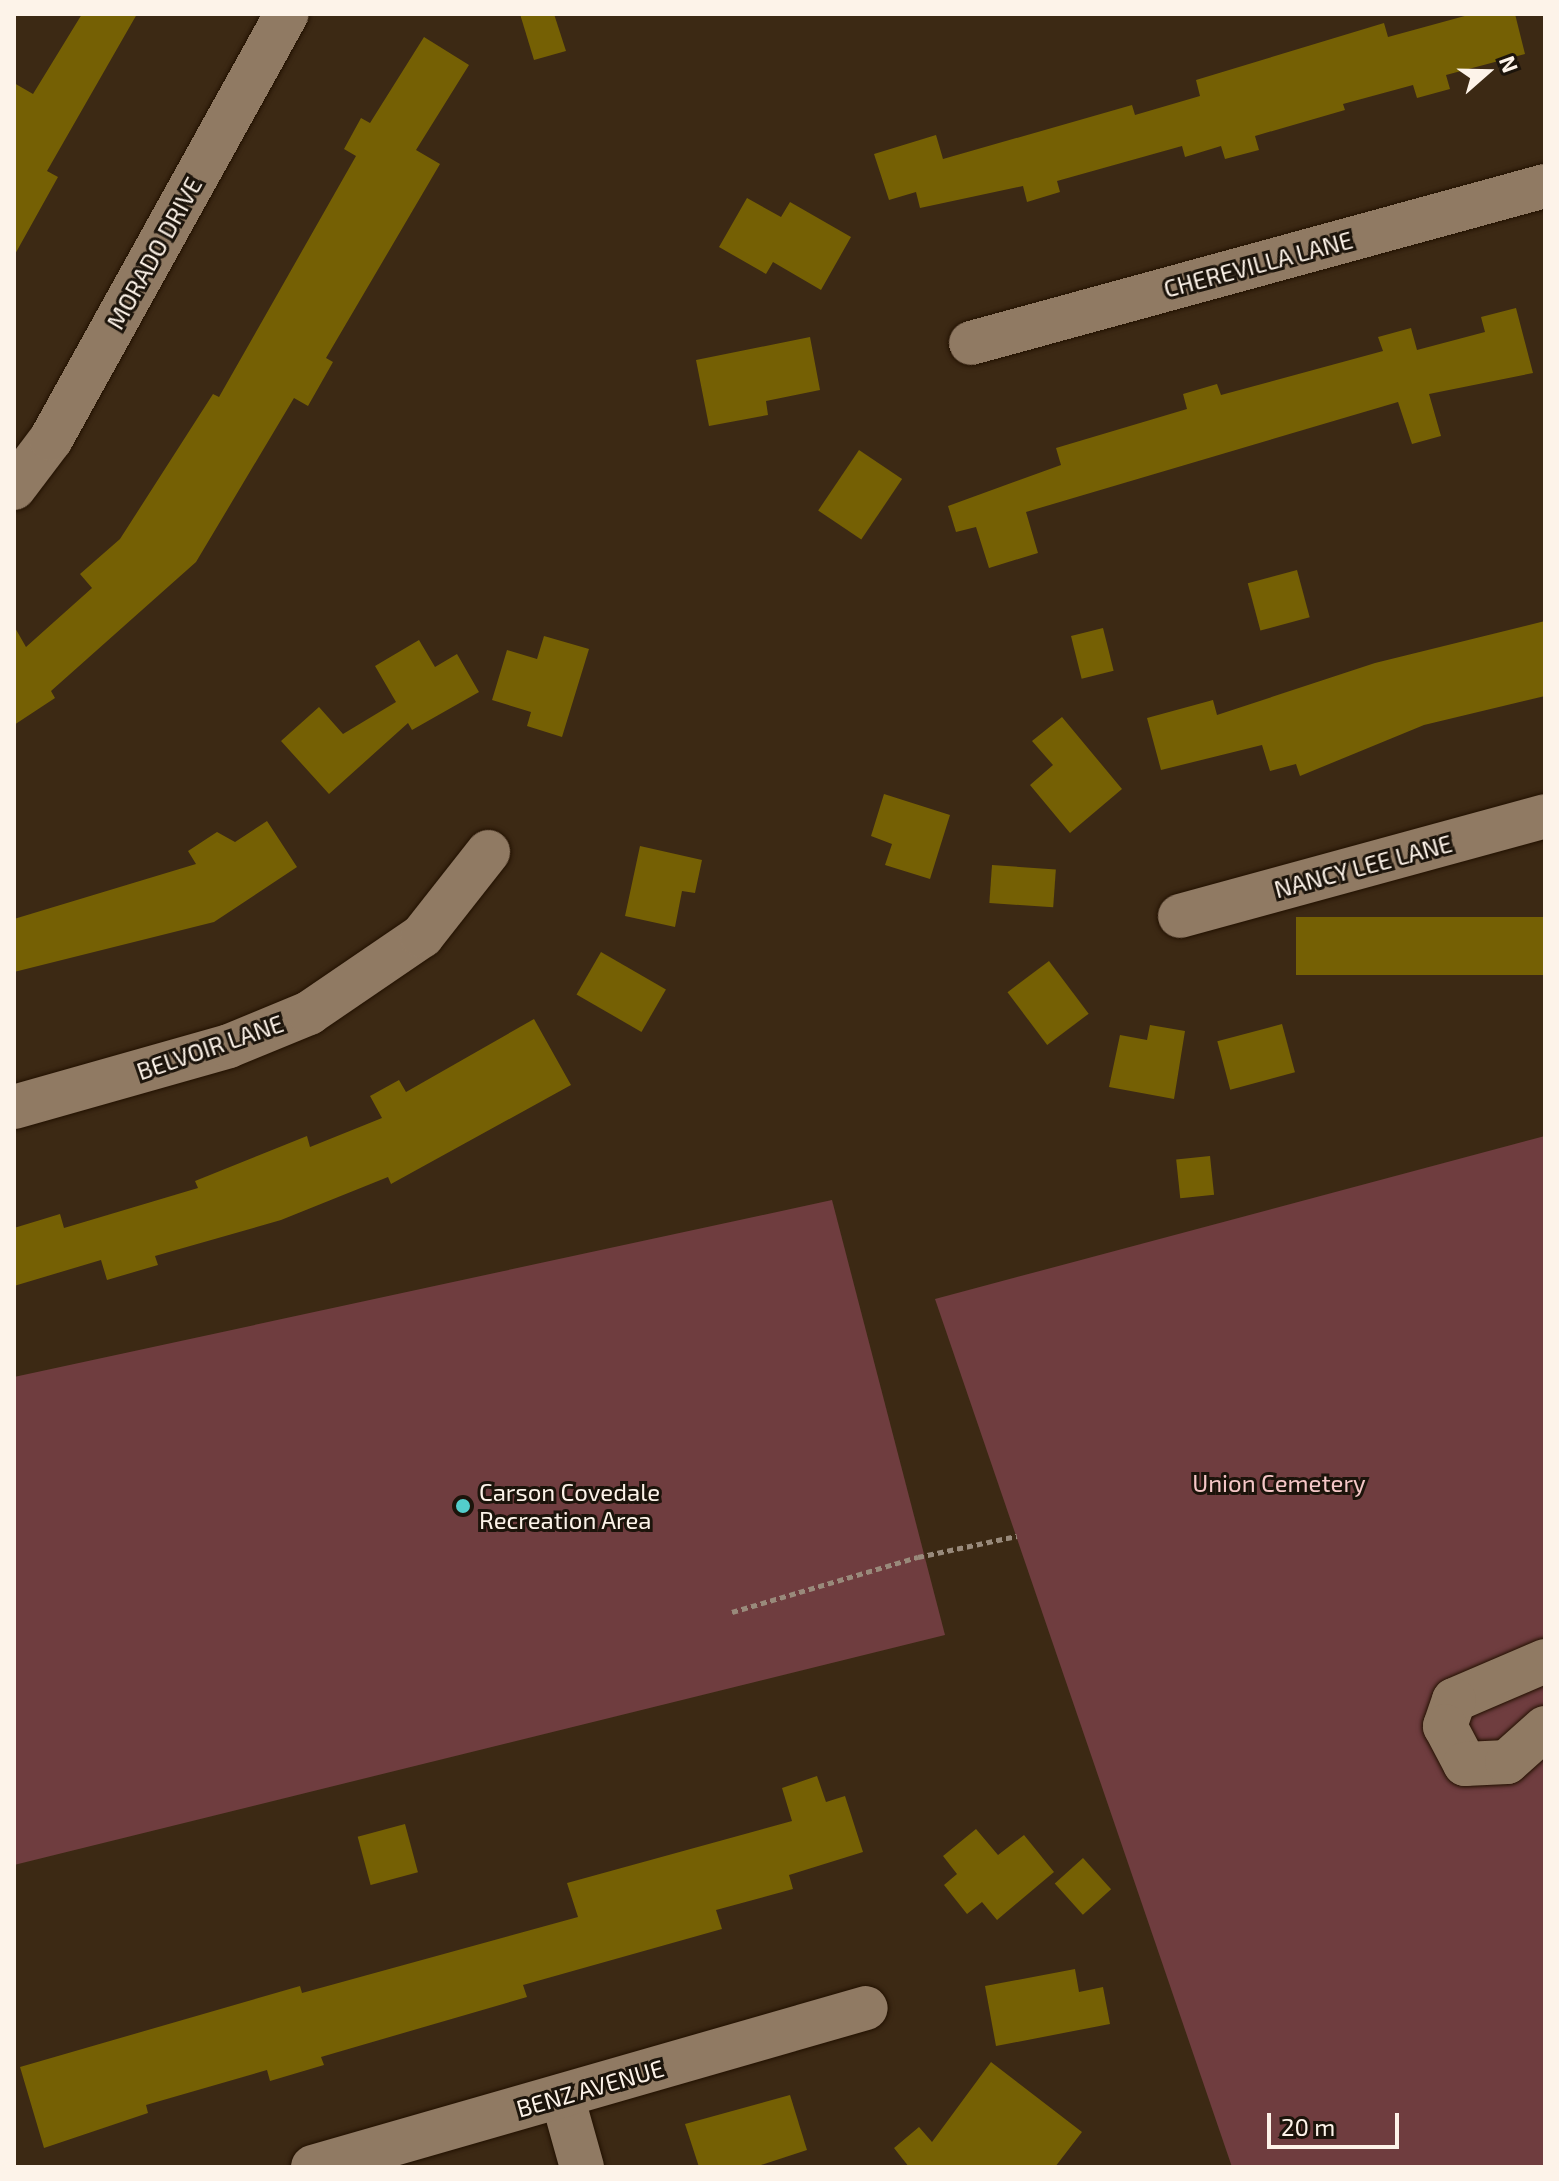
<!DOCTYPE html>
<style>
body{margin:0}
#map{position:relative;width:1559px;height:2181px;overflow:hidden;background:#3c2914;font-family:"Exo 2",sans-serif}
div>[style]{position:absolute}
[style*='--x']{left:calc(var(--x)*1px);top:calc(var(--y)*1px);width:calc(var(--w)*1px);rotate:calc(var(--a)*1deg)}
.green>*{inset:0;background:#6f3d3f}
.building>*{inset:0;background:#756004;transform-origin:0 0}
.path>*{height:5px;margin-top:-2.5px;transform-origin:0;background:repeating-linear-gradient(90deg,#998a7b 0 6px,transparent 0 10px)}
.roads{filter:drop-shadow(0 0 2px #210) drop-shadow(0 0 2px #210)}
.minor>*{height:44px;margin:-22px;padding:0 22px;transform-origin:22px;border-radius:22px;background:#907a63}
.dots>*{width:22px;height:22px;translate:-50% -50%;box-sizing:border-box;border:4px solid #1c140b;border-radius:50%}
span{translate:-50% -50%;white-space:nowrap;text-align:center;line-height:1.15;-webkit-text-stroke:6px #1c140b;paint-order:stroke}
.street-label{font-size:24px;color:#fdf3e9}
.park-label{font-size:24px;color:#f5c7c7}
.poi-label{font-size:24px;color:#fdf3e9}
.left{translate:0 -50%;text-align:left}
.frame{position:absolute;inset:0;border:16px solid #fdf3e9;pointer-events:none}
.north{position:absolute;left:1447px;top:32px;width:80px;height:80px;-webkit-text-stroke:6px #1c140b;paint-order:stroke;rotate:70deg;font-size:22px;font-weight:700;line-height:32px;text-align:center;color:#fdf3e9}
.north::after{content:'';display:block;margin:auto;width:28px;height:36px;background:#fdf3e9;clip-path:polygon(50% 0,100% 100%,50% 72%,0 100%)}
.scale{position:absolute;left:1267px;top:2113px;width:132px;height:36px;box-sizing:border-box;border:4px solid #fdf3e9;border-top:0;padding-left:10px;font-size:24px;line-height:28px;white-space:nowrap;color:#fdf3e9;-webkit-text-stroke:6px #1c140b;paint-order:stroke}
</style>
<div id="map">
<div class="green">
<i style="clip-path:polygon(1545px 1136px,1545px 2167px,1232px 2167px,935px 1299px)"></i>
<i style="clip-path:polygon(832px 1200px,945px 1635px,14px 1865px,14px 1377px)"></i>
</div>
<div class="building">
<i style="clip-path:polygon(82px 14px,137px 14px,47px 171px,58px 177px,14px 256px,14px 83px,33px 94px)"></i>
<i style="clip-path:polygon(520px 14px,554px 14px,566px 51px,534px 60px)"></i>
<i style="clip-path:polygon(1472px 14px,1515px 14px,1525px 54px,1446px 75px,1450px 89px,1417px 98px,1413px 85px,1343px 104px,1345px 110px,1255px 136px,1259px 150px,1225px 159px,1221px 146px,1185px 157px,1182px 146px,1057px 181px,1060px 192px,1027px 202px,1023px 186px,920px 208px,916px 192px,889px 200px,874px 154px,936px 135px,943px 159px,1132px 105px,1135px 115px,1200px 96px,1196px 80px,1384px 23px,1388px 37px)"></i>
<i style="clip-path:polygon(424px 37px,469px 65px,416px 150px,440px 164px,326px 358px,333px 362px,308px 406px,294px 398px,196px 562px,51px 691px,55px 698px,14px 725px,14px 626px,26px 647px,92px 588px,80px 574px,120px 539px,213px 394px,219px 397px,356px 156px,344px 149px,361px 118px,370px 123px)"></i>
<i style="clip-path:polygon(747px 198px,781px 217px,790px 202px,851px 237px,821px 290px,773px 262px,766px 274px,719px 247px)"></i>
<i style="clip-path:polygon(1516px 308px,1533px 373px,1429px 394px,1441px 436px,1412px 444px,1398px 402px,1026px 512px,1038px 553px,989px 568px,976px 527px,956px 532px,948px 506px,1061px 465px,1056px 448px,1187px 409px,1183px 394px,1217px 384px,1221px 395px,1383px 351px,1378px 337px,1411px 328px,1417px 350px,1485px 332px,1481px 317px)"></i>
<i style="clip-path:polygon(810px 337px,820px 390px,766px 401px,768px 415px,709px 426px,696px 360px)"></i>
<i style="left:859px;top:450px;width:52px;height:73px;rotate:34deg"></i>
<i style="left:1297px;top:570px;width:49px;height:51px;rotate:75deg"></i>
<i style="clip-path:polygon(1545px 621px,1545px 696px,1424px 725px,1300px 776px,1296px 764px,1270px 771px,1262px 745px,1161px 770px,1147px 718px,1213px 700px,1217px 715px,1375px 663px)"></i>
<i style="left:1103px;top:628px;width:44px;height:33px;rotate:76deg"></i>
<i style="clip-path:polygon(544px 636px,589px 649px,562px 737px,527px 726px,531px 712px,492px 700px,507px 650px,537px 659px)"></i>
<i style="clip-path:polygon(419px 640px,435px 667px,457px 654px,479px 692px,412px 730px,408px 723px,329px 794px,281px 741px,319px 707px,343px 734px,396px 702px,375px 666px)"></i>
<i style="clip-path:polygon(1062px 717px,1122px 789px,1070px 833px,1030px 785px,1053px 765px,1032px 741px)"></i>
<i style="clip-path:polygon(884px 794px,950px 815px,930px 879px,885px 865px,892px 844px,871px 836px)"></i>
<i style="clip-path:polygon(267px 821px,297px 867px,214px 922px,14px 972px,14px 919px,196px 864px,188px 851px,217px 832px,235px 842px)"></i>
<i style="clip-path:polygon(640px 846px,702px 860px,695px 893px,682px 891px,675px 927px,625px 916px)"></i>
<i style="left:992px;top:865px;width:64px;height:38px;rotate:4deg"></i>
<i style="left:1545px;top:917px;width:58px;height:249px;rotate:90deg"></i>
<i style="left:601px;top:952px;width:75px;height:49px;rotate:30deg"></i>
<i style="left:1049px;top:961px;width:66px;height:52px;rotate:53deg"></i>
<i style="clip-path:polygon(534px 1019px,571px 1085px,391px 1184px,388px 1177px,281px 1220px,155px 1256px,158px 1265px,107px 1280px,101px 1260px,14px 1286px,14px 1228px,60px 1214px,64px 1228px,198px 1188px,195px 1181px,307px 1136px,310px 1147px,382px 1118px,370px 1096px,399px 1080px,406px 1092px)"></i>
<i style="left:1282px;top:1024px;width:50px;height:67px;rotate:75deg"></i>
<i style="clip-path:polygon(1150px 1025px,1185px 1031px,1174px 1099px,1109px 1087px,1120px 1035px,1147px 1040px)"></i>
<i style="left:1210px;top:1156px;width:39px;height:34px;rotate:84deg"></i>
<i style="clip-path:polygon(817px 1776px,826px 1802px,845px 1796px,863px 1852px,789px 1875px,793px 1889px,716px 1910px,722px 1929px,523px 1985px,527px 1997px,321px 2057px,324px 2065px,270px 2081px,267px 2070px,146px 2105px,148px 2113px,44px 2148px,20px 2067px,300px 1986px,302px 1993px,578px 1917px,567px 1883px,792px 1821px,782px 1788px)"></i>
<i style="left:405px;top:1824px;width:50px;height:49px;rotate:75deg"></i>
<i style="clip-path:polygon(976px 1829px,998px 1855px,1024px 1835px,1054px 1872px,997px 1920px,982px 1902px,967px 1914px,944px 1885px,957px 1874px,943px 1856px)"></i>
<i style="left:1083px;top:1858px;width:42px;height:38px;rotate:48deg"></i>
<i style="clip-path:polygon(1075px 1969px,1079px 1992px,1103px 1987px,1110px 2024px,996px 2046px,985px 1986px)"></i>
<i style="clip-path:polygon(991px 2062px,1082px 2132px,1055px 2167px,909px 2167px,894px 2148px,919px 2127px,932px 2142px)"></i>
<i style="clip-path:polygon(790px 2095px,807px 2150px,755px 2167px,699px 2167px,685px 2124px)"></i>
</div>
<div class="path">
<i style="--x:732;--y:1612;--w:194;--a:-16.5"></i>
<i style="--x:918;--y:1557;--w:101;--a:-12"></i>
</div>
<div class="roads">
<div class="minor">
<i style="--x:971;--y:343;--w:595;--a:-15.3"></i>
<i style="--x:14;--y:488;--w:61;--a:-52.9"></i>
<i style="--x:51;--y:439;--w:486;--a:-61"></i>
<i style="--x:1180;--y:916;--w:378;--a:-15.3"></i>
<i style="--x:14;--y:1107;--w:223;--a:-15.8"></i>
<i style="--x:229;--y:1046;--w:87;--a:-22.4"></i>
<i style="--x:309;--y:1013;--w:137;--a:-34.3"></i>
<i style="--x:422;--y:936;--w:107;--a:-51.8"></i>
<i style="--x:1545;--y:1661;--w:99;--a:156.8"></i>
<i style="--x:1454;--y:1700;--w:28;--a:109"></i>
<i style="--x:1445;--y:1726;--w:43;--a:62.2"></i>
<i style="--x:1465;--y:1764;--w:42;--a:-2.7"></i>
<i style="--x:1507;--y:1762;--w:51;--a:-41.8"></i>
<i style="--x:562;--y:2096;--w:74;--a:74.3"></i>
<i style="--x:313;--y:2167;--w:575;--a:-16.04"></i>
</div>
</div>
<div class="dots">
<i style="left:463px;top:1506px;background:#53cdcb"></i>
</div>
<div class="street-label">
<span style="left:154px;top:253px;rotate:-61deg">MORADO DRIVE</span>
<span style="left:1258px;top:264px;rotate:-15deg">CHEREVILLA LANE</span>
<span style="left:1363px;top:866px;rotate:-15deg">NANCY LEE LANE</span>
<span style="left:210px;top:1047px;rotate:-19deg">BELVOIR LANE</span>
<span style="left:590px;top:2088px;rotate:-16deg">BENZ AVENUE</span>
</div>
<div class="park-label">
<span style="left:1279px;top:1483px">Union Cemetery</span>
</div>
<div class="poi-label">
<span class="left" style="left:479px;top:1506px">Carson Covedale<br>Recreation Area</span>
</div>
<div class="frame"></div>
<div class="north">N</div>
<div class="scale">20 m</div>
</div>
